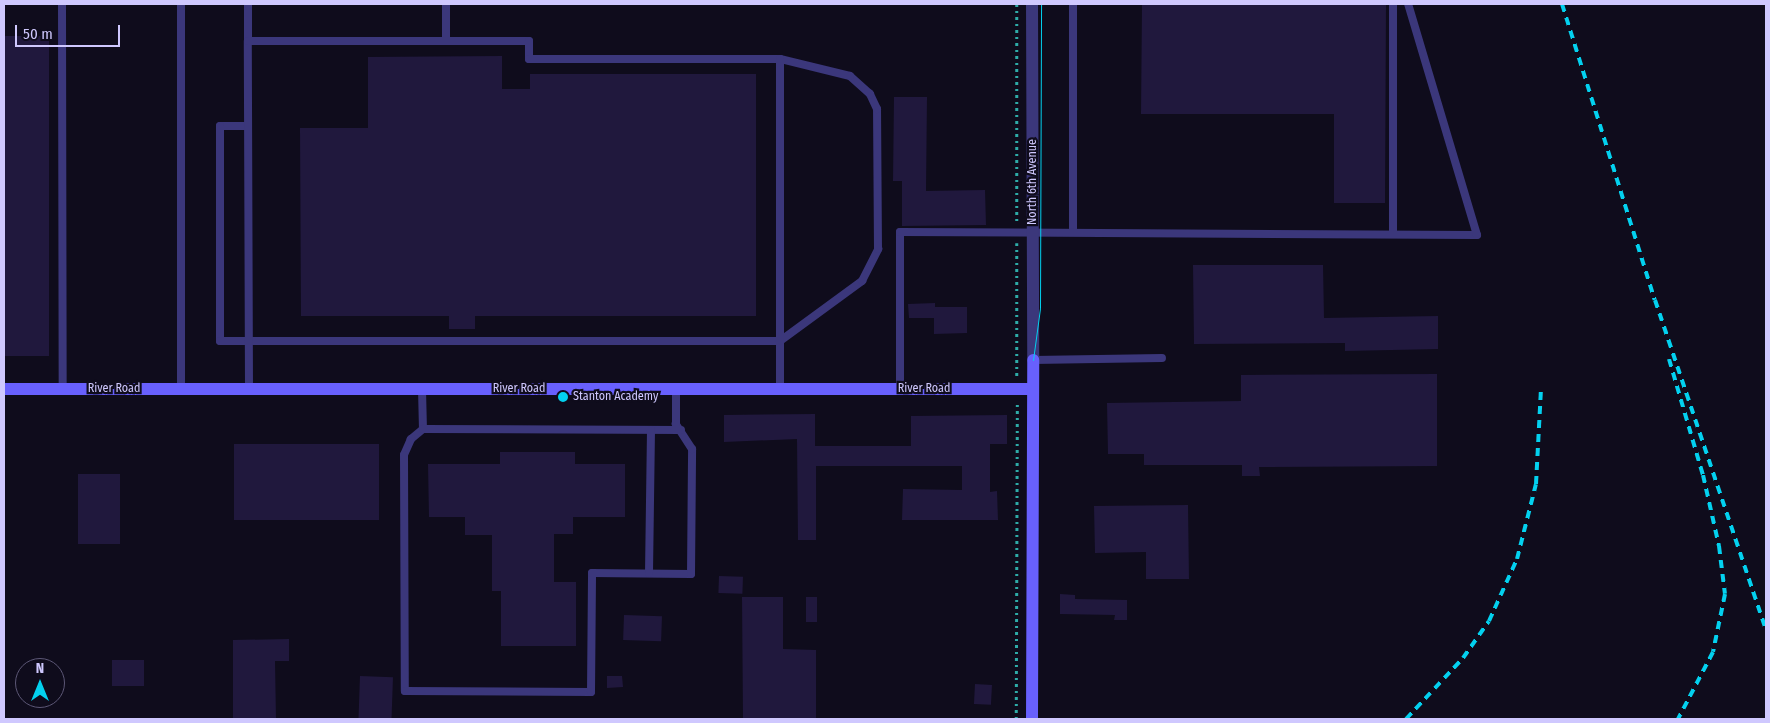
<!DOCTYPE html>
<style>
body{margin:0}
#map{position:relative;width:1770px;height:723px;overflow:hidden;background:#0f0c1c;font-family:"Fira Sans Condensed",sans-serif}
div>[style]{position:absolute}
[style*='--x']{left:calc(var(--x)*1px);top:calc(var(--y)*1px);width:calc(var(--w)*1px);rotate:calc(var(--a)*1deg)}
.building>*{inset:0;background:#20183d;transform-origin:0 0}
.path>*{height:2.5px;margin-top:-1.25px;transform-origin:0;background:repeating-linear-gradient(90deg,#2eaca8 0 2.5px,transparent 0 6.5px)}
.lane>*{height:8px;margin:-4px;padding:0 4px;transform-origin:4px;border-radius:4px;background:#3b377b}
.street>*{height:12px;margin:-6px;padding:0 6px;transform-origin:6px;border-radius:6px;background:#3b377b}
.secondary>*{height:12px;margin:-6px;padding:0 6px;transform-origin:6px;border-radius:6px;background:#6860fd}
.tram>*{height:1px;margin:-0.5px;padding:0 0.5px;transform-origin:0.5px;border-radius:0.5px;background:#03d1ef}
.rail>*{height:4px;margin-top:-2px;transform-origin:0;background:repeating-linear-gradient(90deg,#03d1ef 0 8px,transparent 0 14px)}
.dots>*{width:14px;height:14px;translate:-50% -50%;box-sizing:border-box;border:2px solid #0f0c1c;border-radius:50%}
span{translate:-50% -50%;white-space:nowrap;text-align:center;line-height:1.15;-webkit-text-stroke:4.5px #0f0c1c;paint-order:stroke}
.street-label{font-size:12px;color:#cfc8fe}
.poi-label{font-size:12px;color:#cfc8fe}
.left{translate:0 -50%;text-align:left}
.frame{position:absolute;inset:0;border:5px solid #cfc8fe;pointer-events:none}
.north{position:absolute;left:15px;top:658px;width:50px;height:50px;box-sizing:border-box;background:#0f0c1c;border:1px solid #5c5776;border-radius:50%;rotate:0deg;font-size:14px;font-weight:700;line-height:20px;text-align:center;color:#cfc8fe}
.north::after{content:'';display:block;margin:auto;width:18px;height:22px;background:#03d1ef;clip-path:polygon(50% 0,100% 100%,50% 72%,0 100%)}
.scale{position:absolute;left:15px;top:25px;width:105px;height:22px;box-sizing:border-box;border:2px solid #cfc8fe;border-top:0;padding-left:6px;font-size:15px;line-height:18px;white-space:nowrap;color:#cfc8fe;-webkit-text-stroke:4px #0f0c1c;paint-order:stroke}
</style>
<div id="map">
<div class="building">
<i style="clip-path:polygon(1142px 4px,1386px 4px,1385px 203px,1334px 203px,1334px 114px,1141px 114px)"></i>
<i style="left:4px;top:36px;width:45px;height:320px"></i>
<i style="clip-path:polygon(502px 56px,502px 89px,530px 89px,530px 74px,756px 74px,756px 316px,475px 316px,475px 329px,449px 329px,449px 316px,301px 316px,300px 128px,368px 128px,368px 57px)"></i>
<i style="clip-path:polygon(894px 97px,927px 97px,926px 191px,985px 190px,986px 225px,902px 226px,902px 181px,893px 181px)"></i>
<i style="clip-path:polygon(1193px 265px,1323px 265px,1324px 318px,1438px 316px,1438px 349px,1345px 351px,1345px 343px,1194px 344px)"></i>
<i style="clip-path:polygon(935px 303px,935px 307px,967px 307px,967px 333px,934px 334px,934px 318px,909px 318px,908px 304px)"></i>
<i style="clip-path:polygon(1437px 374px,1437px 466px,1259px 467px,1260px 476px,1242px 476px,1242px 465px,1144px 465px,1144px 454px,1108px 454px,1107px 403px,1241px 401px,1241px 375px)"></i>
<i style="clip-path:polygon(815px 414px,815px 446px,911px 446px,911px 416px,1007px 415px,1007px 444px,990px 444px,990px 492px,997px 491px,998px 520px,902px 520px,903px 489px,962px 490px,962px 466px,816px 466px,816px 540px,798px 540px,797px 439px,724px 442px,724px 415px)"></i>
<i style="left:234px;top:444px;width:145px;height:76px"></i>
<i style="clip-path:polygon(500px 452px,575px 452px,575px 464px,625px 464px,625px 517px,573px 517px,573px 534px,554px 534px,554px 582px,576px 582px,576px 646px,501px 646px,501px 591px,492px 591px,492px 535px,465px 535px,465px 517px,429px 517px,428px 464px,500px 464px)"></i>
<i style="left:78px;top:474px;width:42px;height:70px"></i>
<i style="clip-path:polygon(1188px 505px,1189px 579px,1146px 579px,1146px 552px,1095px 553px,1094px 506px)"></i>
<i style="left:719px;top:576px;width:24px;height:17px;rotate:2deg"></i>
<i style="clip-path:polygon(1060px 594px,1075px 595px,1075px 599px,1127px 600px,1127px 620px,1114px 620px,1115px 615px,1060px 614px)"></i>
<i style="clip-path:polygon(742px 597px,783px 597px,783px 649px,816px 650px,816px 719px,743px 719px)"></i>
<i style="left:806px;top:597px;width:11px;height:25px"></i>
<i style="left:624px;top:615px;width:38px;height:25px;rotate:2deg"></i>
<i style="clip-path:polygon(289px 639px,289px 661px,275px 661px,276px 719px,233px 719px,233px 640px)"></i>
<i style="left:112px;top:660px;width:32px;height:26px"></i>
<i style="left:360px;top:676px;width:33px;height:43px;rotate:2deg"></i>
<i style="clip-path:polygon(607px 676px,622px 676px,623px 687px,607px 688px)"></i>
<i style="left:975px;top:684px;width:17px;height:20px;rotate:3deg"></i>
</div>
<div class="path">
<i style="--x:1017;--y:4;--w:219;--a:90"></i>
<i style="--x:1017;--y:243;--w:135;--a:90"></i>
<i style="--x:1016;--y:719;--w:318;--a:-89.8"></i>
</div>
<div class="lane">
<i style="--x:62;--y:4;--w:385;--a:89.9"></i>
<i style="--x:181;--y:4;--w:385;--a:90"></i>
<i style="--x:248;--y:4;--w:37;--a:90"></i>
<i style="--x:446;--y:4;--w:37;--a:90"></i>
<i style="--x:1073;--y:4;--w:228;--a:90"></i>
<i style="--x:248;--y:126;--w:28;--a:180"></i>
<i style="--x:220;--y:126;--w:215;--a:90"></i>
<i style="--x:220;--y:341;--w:560;--a:0"></i>
<i style="--x:780;--y:341;--w:102;--a:-36.2"></i>
<i style="--x:862;--y:281;--w:36;--a:-63"></i>
<i style="--x:878;--y:249;--w:140;--a:-90.4"></i>
<i style="--x:877;--y:109;--w:17;--a:-115"></i>
<i style="--x:870;--y:94;--w:27;--a:-138"></i>
<i style="--x:850;--y:76;--w:72;--a:-166.3"></i>
<i style="--x:1393;--y:234;--w:230;--a:-90"></i>
<i style="--x:1033;--y:360;--w:129;--a:-0.9"></i>
<i style="--x:249;--y:389;--w:348;--a:-90.2"></i>
<i style="--x:248;--y:41;--w:281;--a:0"></i>
<i style="--x:529;--y:41;--w:18;--a:90"></i>
<i style="--x:529;--y:59;--w:251;--a:0"></i>
<i style="--x:780;--y:59;--w:330;--a:90"></i>
<i style="--x:422;--y:389;--w:40;--a:88.6"></i>
<i style="--x:423;--y:429;--w:16;--a:140"></i>
<i style="--x:411;--y:439;--w:17;--a:114"></i>
<i style="--x:404;--y:455;--w:236;--a:89.8"></i>
<i style="--x:405;--y:691;--w:186;--a:0.3"></i>
<i style="--x:591;--y:692;--w:119;--a:-89.5"></i>
<i style="--x:592;--y:573;--w:99;--a:0.6"></i>
<i style="--x:691;--y:574;--w:125;--a:-89.5"></i>
<i style="--x:692;--y:449;--w:30;--a:-123"></i>
<i style="--x:676;--y:424;--w:35;--a:-90"></i>
<i style="--x:900;--y:389;--w:157;--a:-90"></i>
<i style="--x:900;--y:232;--w:577;--a:0.3"></i>
<i style="--x:1477;--y:235;--w:241;--a:-106.6"></i>
<i style="--x:423;--y:429;--w:258;--a:0.2"></i>
<i style="--x:649;--y:573;--w:143;--a:-89.2"></i>
</div>
<div class="street">
<i style="--x:1032;--y:4;--w:356;--a:89.8"></i>
</div>
<div class="secondary">
<i style="--x:4;--y:389;--w:1029;--a:0"></i>
<i style="--x:1032;--y:719;--w:359;--a:-89.8"></i>
</div>
<div class="tram">
<i style="--x:1033;--y:360;--w:52;--a:-82.3"></i>
<i style="--x:1040;--y:308;--w:304;--a:-89.8"></i>
</div>
<div class="rail">
<i style="--x:1562;--y:4;--w:310;--a:72.6"></i>
<i style="--x:1655;--y:300;--w:347;--a:71.4"></i>
<i style="--x:1669;--y:359;--w:121;--a:73.7"></i>
<i style="--x:1703;--y:475;--w:73;--a:77.3"></i>
<i style="--x:1719;--y:546;--w:48;--a:82.9"></i>
<i style="--x:1725;--y:594;--w:59;--a:101.7"></i>
<i style="--x:1713;--y:652;--w:76;--a:117.6"></i>
<i style="--x:1406;--y:719;--w:83;--a:-46.9"></i>
<i style="--x:1463;--y:658;--w:45;--a:-54.9"></i>
<i style="--x:1489;--y:621;--w:68;--a:-65.7"></i>
<i style="--x:1517;--y:559;--w:77;--a:-75.8"></i>
<i style="--x:1536;--y:484;--w:96;--a:-87"></i>
</div>
<div class="dots">
<i style="left:563px;top:397px;background:#03d1ef"></i>
</div>
<div class="street-label">
<span style="left:1033px;top:182px;rotate:-90deg">North 6th Avenue</span>
<span style="left:114px;top:389px">River Road</span>
<span style="left:519px;top:389px">River Road</span>
<span style="left:924px;top:389px">River Road</span>
</div>
<div class="poi-label">
<span class="left" style="left:573px;top:397px">Stanton Academy</span>
</div>
<div class="frame"></div>
<div class="north">N</div>
<div class="scale">50 m</div>
</div>
